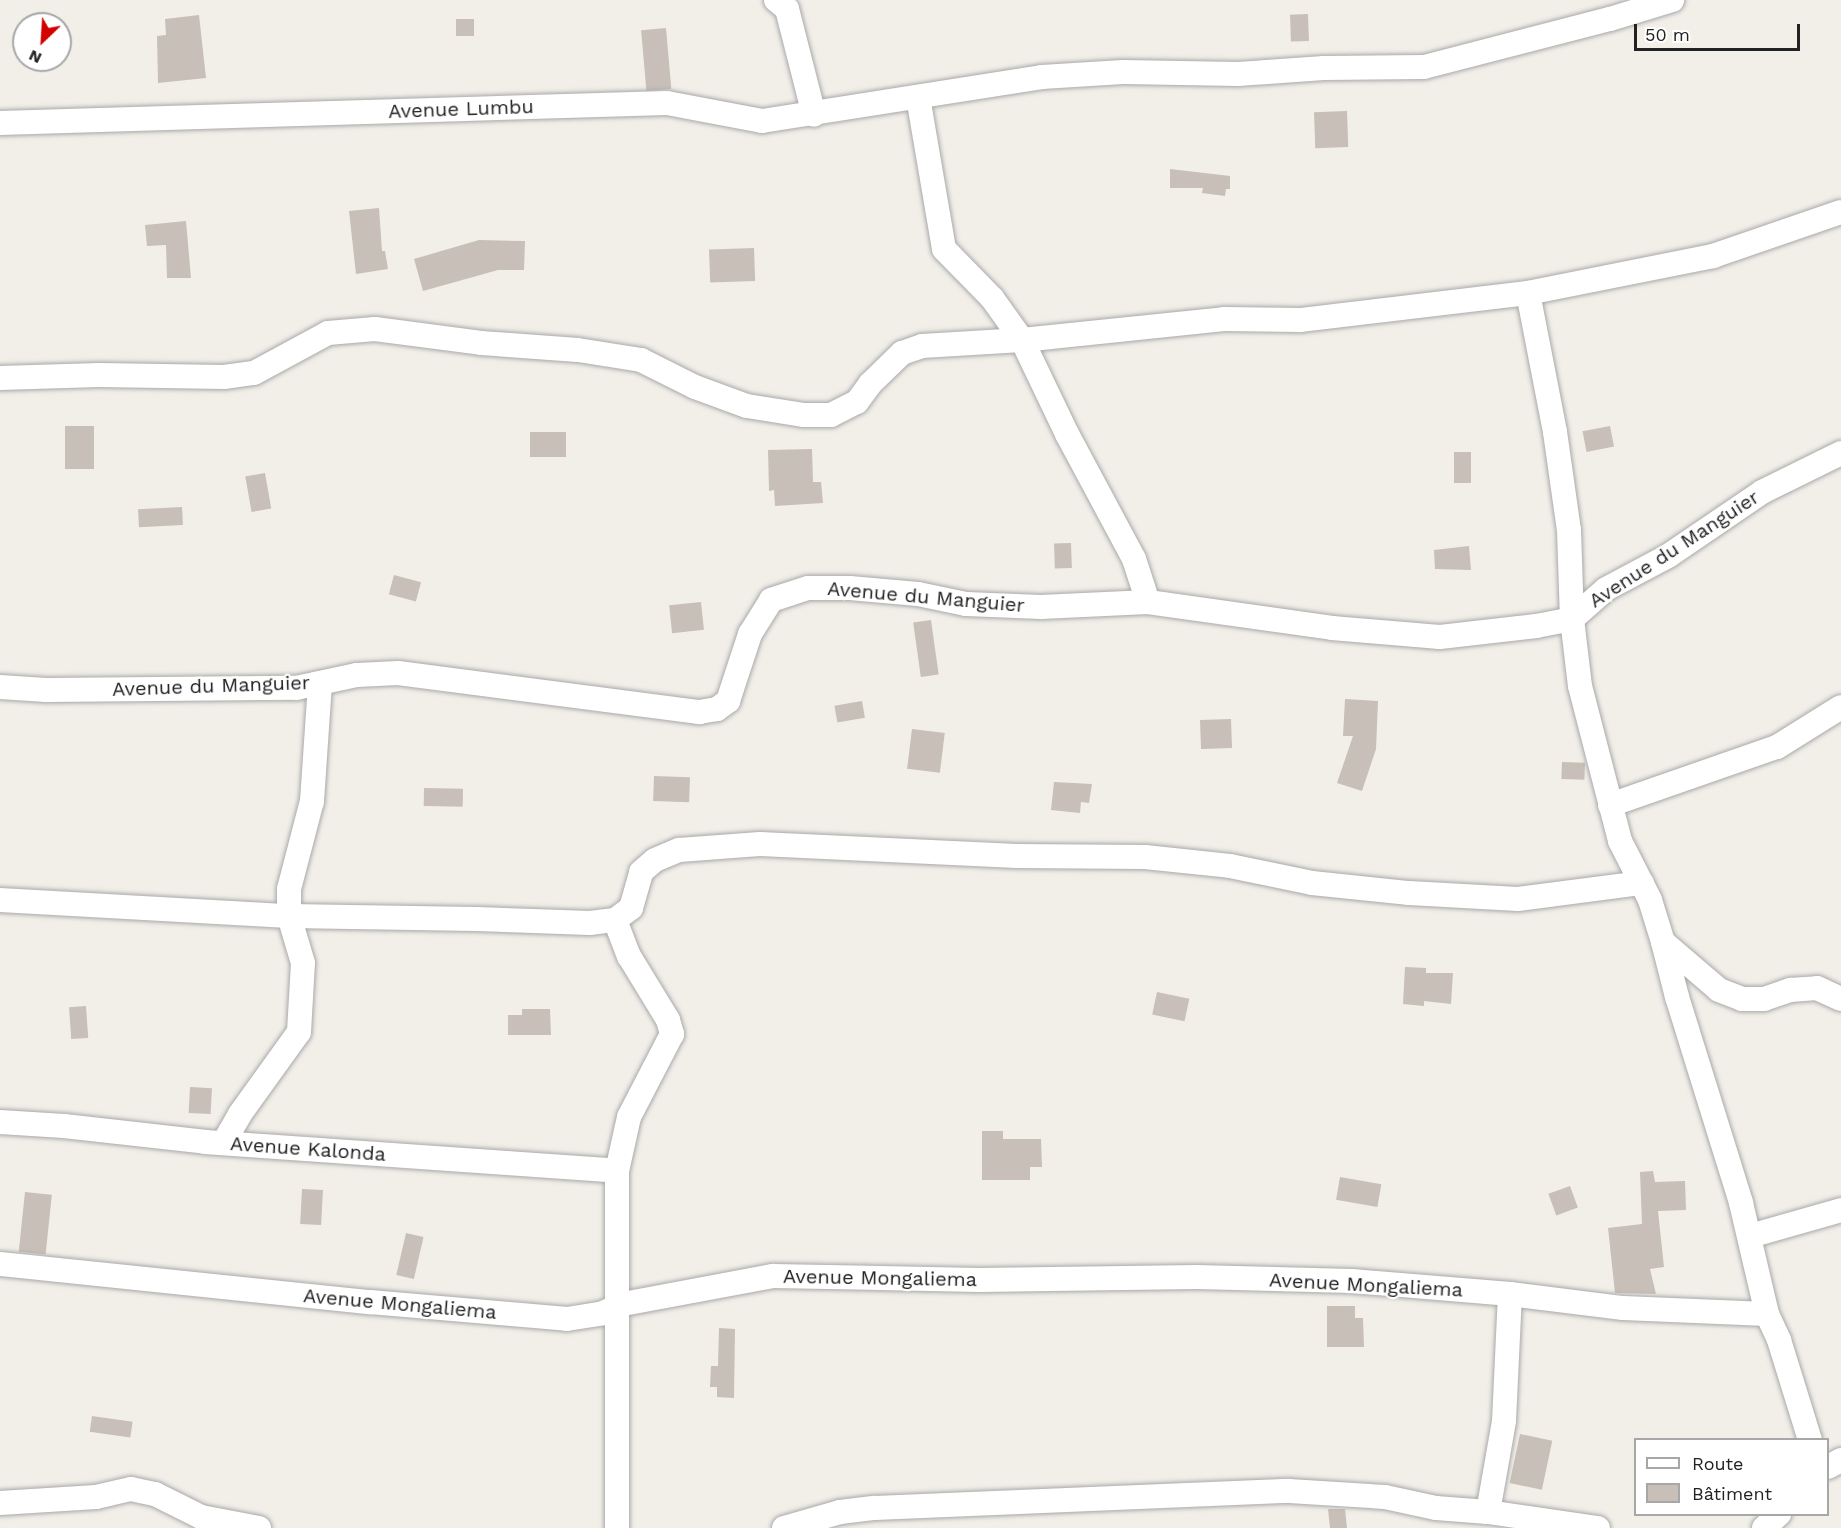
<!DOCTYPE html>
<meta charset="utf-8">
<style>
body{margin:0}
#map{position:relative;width:1841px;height:1528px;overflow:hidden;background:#f2efe9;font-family:"Work Sans",sans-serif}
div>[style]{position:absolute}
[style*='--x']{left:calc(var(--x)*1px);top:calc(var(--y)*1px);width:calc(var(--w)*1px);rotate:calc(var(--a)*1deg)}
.building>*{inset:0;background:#c7bfb8;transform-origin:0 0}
.roads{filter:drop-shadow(0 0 2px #a9a9a9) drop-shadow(0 0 2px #a9a9a9)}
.minor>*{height:24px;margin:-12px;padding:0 12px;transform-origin:12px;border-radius:12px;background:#fff}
span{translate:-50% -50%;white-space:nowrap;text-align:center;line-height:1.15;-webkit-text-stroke:4.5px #fff;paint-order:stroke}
.street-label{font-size:20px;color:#222}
.legend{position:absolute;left:1634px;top:1438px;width:195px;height:78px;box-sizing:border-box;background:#fff;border:2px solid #a7a7a7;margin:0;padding:8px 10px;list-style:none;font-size:18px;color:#222}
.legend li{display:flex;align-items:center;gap:12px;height:30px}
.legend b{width:30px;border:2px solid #a7a7a7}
.north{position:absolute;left:12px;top:12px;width:60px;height:60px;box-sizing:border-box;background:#fff;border:2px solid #a7a7a7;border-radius:50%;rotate:205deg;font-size:16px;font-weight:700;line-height:24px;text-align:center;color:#222}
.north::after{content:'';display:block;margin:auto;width:21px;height:27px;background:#d40000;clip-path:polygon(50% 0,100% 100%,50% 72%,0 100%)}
.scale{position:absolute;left:1634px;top:24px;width:166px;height:27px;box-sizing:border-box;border:3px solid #222;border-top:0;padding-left:8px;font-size:18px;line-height:21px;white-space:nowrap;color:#222;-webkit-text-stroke:4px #fff;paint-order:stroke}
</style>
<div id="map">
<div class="building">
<i style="left:1308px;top:14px;width:27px;height:18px;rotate:88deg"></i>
<i style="clip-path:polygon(199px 15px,206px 78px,158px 83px,157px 36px,166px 35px,165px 19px)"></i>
<i style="left:456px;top:19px;width:18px;height:17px"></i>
<i style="left:666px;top:28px;width:61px;height:25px;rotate:85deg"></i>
<i style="left:1347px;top:111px;width:36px;height:33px;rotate:88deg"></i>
<i style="clip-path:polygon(1170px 169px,1230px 176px,1230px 189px,1226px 189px,1225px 196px,1202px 193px,1203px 188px,1170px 188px)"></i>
<i style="clip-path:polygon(379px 208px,382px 251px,385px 251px,388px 269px,356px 274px,349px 211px)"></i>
<i style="clip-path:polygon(186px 221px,191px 278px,167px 278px,166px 245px,147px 246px,145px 225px)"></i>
<i style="clip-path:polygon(479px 240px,525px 241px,524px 270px,498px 270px,423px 291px,414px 259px)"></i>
<i style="left:754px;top:248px;width:33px;height:45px;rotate:88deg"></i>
<i style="left:94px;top:426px;width:43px;height:29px;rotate:90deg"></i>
<i style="left:1610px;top:426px;width:21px;height:28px;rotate:79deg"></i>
<i style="left:530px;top:432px;width:36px;height:25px"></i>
<i style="clip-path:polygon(812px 449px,813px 482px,821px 482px,823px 503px,775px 506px,774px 490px,769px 491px,768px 450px)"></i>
<i style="left:1454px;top:452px;width:17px;height:31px"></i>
<i style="left:265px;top:473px;width:36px;height:20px;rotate:80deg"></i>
<i style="left:182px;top:507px;width:18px;height:44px;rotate:87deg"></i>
<i style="left:1071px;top:543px;width:25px;height:17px;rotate:88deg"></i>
<i style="clip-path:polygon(1469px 546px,1471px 570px,1435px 569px,1434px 550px)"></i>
<i style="left:394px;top:575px;width:28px;height:20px;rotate:15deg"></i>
<i style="left:701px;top:602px;width:28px;height:32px;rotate:84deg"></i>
<i style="left:931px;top:620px;width:55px;height:18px;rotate:82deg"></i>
<i style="clip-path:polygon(1345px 699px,1378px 701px,1376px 749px,1362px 791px,1337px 783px,1353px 736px,1343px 736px)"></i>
<i style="left:862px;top:701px;width:17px;height:28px;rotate:80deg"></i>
<i style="left:1231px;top:719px;width:29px;height:31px;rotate:88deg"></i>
<i style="left:912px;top:729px;width:33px;height:40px;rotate:7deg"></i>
<i style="left:1562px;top:762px;width:23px;height:17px;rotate:2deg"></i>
<i style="left:654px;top:776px;width:36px;height:25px;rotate:2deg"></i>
<i style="clip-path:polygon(1054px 782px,1092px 784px,1089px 803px,1081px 802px,1080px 813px,1051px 810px)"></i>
<i style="left:424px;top:788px;width:39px;height:18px;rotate:1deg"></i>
<i style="clip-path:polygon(1405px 967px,1426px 968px,1426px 973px,1453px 973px,1451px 1004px,1424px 1001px,1424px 1006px,1403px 1004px)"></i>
<i style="left:1157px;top:992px;width:33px;height:23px;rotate:12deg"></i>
<i style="left:86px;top:1006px;width:32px;height:17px;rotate:86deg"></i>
<i style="clip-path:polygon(522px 1009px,550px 1009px,551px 1035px,508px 1035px,508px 1015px,522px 1015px)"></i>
<i style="left:190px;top:1087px;width:22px;height:26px;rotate:3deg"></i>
<i style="clip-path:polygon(982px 1131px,1003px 1131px,1003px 1139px,1041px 1139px,1042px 1167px,1030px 1167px,1030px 1180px,982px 1180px)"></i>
<i style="clip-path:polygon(1653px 1171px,1655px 1182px,1685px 1181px,1686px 1210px,1658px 1211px,1664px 1267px,1650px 1269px,1656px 1294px,1615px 1293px,1608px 1228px,1642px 1224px,1640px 1172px)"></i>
<i style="left:1340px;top:1177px;width:42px;height:23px;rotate:10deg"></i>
<i style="left:1570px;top:1186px;width:23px;height:23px;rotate:70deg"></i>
<i style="left:302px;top:1189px;width:21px;height:35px;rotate:3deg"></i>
<i style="left:25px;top:1192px;width:27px;height:60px;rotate:6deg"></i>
<i style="left:406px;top:1233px;width:18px;height:43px;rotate:13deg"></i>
<i style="clip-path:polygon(1327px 1306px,1355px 1306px,1355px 1318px,1363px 1318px,1364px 1347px,1327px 1347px)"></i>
<i style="clip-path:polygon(719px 1328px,735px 1329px,734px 1398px,717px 1397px,717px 1387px,710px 1387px,711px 1366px,718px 1366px)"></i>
<i style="left:92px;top:1416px;width:41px;height:16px;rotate:8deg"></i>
<i style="left:1520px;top:1434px;width:33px;height:50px;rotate:12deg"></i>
<i style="clip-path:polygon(1328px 1509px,1345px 1509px,1347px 1528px,1330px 1528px)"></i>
</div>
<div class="roads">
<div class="minor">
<i style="--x:776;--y:0;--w:14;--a:39"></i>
<i style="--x:787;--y:9;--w:109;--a:75.7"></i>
<i style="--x:918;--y:97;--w:154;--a:80.3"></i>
<i style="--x:944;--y:249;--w:69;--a:45.6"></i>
<i style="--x:992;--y:298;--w:52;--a:54.5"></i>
<i style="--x:1022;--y:340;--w:104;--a:64.4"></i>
<i style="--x:1067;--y:434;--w:142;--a:61.8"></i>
<i style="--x:1134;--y:559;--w:45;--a:72"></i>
<i style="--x:0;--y:123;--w:667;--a:-1.72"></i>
<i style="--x:667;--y:103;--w:97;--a:10.7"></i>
<i style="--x:762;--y:121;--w:283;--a:-8.9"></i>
<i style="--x:1042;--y:77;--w:81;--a:-3.5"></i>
<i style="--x:1123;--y:72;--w:115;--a:1"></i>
<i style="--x:1238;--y:74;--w:86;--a:-4"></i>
<i style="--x:1324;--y:68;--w:100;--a:-0.6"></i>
<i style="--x:1424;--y:67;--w:192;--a:-14.5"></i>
<i style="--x:1610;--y:19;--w:65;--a:-17"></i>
<i style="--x:1528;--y:293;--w:142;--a:79"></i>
<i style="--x:1555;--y:432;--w:99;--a:81.9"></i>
<i style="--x:1569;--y:530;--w:89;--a:88.1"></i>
<i style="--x:1572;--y:619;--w:67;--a:83.2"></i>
<i style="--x:1580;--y:686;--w:160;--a:75.5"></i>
<i style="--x:1620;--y:841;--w:66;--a:63"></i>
<i style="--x:1650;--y:900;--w:44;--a:72.8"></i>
<i style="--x:1663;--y:942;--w:74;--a:40.6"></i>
<i style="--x:1719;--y:990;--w:25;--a:21"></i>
<i style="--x:1742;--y:999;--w:22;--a:0"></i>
<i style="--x:1764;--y:999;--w:28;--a:-19"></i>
<i style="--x:1790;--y:990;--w:27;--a:-4"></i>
<i style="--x:1817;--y:988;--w:26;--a:25"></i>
<i style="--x:0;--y:378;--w:99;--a:-1.7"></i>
<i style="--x:99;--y:375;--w:125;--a:0.9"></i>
<i style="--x:224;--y:377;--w:30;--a:-8"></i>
<i style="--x:254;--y:373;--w:84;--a:-28.4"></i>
<i style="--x:328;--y:333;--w:47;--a:-4.9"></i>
<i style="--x:375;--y:329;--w:107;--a:7.5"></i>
<i style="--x:481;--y:343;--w:97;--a:4.1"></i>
<i style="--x:578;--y:350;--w:64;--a:9"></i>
<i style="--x:641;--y:360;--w:60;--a:26.6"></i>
<i style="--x:695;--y:387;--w:55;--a:20.1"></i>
<i style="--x:747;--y:406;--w:58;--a:9"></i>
<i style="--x:804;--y:415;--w:27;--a:0"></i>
<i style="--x:831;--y:415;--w:29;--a:-27"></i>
<i style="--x:857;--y:402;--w:22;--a:-54"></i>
<i style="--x:870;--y:384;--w:45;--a:-44.1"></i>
<i style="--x:902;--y:353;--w:21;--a:-19"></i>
<i style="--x:922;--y:346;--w:100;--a:-3.4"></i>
<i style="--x:1022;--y:340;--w:203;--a:-5.9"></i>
<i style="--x:1224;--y:319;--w:77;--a:0.7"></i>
<i style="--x:1301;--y:320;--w:229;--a:-6.8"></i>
<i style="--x:1528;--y:293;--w:189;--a:-11.3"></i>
<i style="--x:1713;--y:256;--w:135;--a:-19"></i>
<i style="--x:0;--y:687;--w:46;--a:3.7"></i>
<i style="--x:46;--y:690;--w:250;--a:-0.5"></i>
<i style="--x:296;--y:688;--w:62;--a:-12"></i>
<i style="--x:357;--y:675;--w:41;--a:-2.8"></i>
<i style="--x:398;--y:673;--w:304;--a:7.4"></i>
<i style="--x:699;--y:712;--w:18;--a:-9"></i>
<i style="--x:717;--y:709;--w:14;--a:-36"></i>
<i style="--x:728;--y:701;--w:71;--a:-71.8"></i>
<i style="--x:750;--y:634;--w:40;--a:-58"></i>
<i style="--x:771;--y:600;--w:39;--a:-18"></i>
<i style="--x:808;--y:588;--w:42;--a:0"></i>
<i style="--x:850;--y:588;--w:68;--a:5"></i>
<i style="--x:918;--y:594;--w:49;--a:11.8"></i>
<i style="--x:966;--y:604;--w:75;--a:2.3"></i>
<i style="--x:1041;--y:607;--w:107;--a:-2.7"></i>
<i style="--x:1148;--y:602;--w:186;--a:8"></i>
<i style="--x:1332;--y:628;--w:108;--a:4.8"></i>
<i style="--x:1440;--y:637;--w:97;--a:-6.5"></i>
<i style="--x:1536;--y:626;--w:37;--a:-11"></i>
<i style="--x:1572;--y:619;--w:45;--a:-41.4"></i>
<i style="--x:1606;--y:589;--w:70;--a:-28"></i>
<i style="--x:1668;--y:556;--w:114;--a:-34.2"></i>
<i style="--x:1762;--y:492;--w:88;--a:-26.3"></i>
<i style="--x:1610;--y:805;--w:177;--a:-19.2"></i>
<i style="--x:1777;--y:747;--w:75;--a:-32"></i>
<i style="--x:0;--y:900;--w:289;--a:3.2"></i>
<i style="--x:289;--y:916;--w:187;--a:0.9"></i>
<i style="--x:476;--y:919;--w:114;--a:2"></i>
<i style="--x:590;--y:923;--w:25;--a:-7"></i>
<i style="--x:615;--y:920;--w:20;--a:-37"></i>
<i style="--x:631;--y:908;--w:37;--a:-74"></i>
<i style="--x:641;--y:872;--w:18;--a:-41"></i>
<i style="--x:655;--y:860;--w:26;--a:-23"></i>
<i style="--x:679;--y:850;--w:81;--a:-4.2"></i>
<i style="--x:760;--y:844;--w:257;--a:2.7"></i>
<i style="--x:1017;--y:856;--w:128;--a:0.4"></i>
<i style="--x:1145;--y:857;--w:85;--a:6"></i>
<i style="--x:1230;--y:866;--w:84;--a:11.7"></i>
<i style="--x:1312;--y:883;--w:98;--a:5.9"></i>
<i style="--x:1409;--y:893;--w:109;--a:3.2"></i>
<i style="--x:1518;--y:899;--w:125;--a:-7.4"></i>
<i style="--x:615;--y:920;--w:39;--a:69"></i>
<i style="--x:629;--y:956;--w:75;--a:58.6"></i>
<i style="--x:668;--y:1020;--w:15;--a:74"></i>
<i style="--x:672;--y:1034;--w:93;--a:117.4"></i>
<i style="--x:629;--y:1117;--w:55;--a:102.5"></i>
<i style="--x:617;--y:1171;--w:357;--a:90"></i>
<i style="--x:1663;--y:942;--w:57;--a:75.7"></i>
<i style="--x:1677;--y:997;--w:216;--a:72.7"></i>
<i style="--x:1741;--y:1203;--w:114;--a:76.8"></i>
<i style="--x:1767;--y:1314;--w:29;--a:65"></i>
<i style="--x:1779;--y:1340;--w:105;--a:72.8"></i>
<i style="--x:0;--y:1122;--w:64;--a:3.6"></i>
<i style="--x:64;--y:1126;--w:143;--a:6.4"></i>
<i style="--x:206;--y:1142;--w:412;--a:4"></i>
<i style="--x:224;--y:1142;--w:32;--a:-60"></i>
<i style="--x:240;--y:1114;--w:101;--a:-54.3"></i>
<i style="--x:299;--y:1032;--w:69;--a:-86.7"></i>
<i style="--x:303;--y:963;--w:49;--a:-106.6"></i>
<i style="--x:289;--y:916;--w:27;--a:-90"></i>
<i style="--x:289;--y:889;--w:91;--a:-75.4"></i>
<i style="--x:312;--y:801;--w:118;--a:-86.1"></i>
<i style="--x:1750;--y:1236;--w:95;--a:-15.9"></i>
<i style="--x:0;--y:1264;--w:372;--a:5.9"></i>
<i style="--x:370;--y:1302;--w:198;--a:4.9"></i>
<i style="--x:567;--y:1319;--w:36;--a:-9"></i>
<i style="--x:603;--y:1313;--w:22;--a:-24"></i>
<i style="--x:623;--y:1304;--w:153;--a:-10.6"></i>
<i style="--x:773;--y:1276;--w:206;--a:1.1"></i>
<i style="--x:979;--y:1280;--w:218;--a:-0.8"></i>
<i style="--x:1197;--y:1277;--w:155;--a:1.5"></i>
<i style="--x:1352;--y:1281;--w:159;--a:4.7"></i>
<i style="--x:1510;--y:1294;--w:114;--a:7.1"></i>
<i style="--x:1623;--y:1308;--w:144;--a:2.4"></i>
<i style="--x:1828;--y:1467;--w:15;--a:-28"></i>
<i style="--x:0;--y:1503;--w:96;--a:-3.6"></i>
<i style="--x:96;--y:1497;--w:36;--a:-13"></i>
<i style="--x:131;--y:1489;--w:25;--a:12"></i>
<i style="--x:155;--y:1494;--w:51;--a:26.6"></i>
<i style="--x:201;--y:1517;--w:59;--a:10.7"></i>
<i style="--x:1488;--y:1512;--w:92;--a:-80"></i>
<i style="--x:1504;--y:1421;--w:127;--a:-87.3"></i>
<i style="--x:784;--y:1528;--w:58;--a:-15.9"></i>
<i style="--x:840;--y:1512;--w:35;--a:-7"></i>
<i style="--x:875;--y:1508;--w:414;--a:-2.4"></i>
<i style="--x:1289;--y:1491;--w:96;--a:3.6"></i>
<i style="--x:1385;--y:1497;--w:52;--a:12.2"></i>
<i style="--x:1436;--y:1508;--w:52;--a:4.4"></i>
<i style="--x:1488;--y:1512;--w:111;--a:8.3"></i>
<i style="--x:1764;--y:1528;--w:21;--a:-43"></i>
</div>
</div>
<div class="street-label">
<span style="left:461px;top:109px;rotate:-2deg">Avenue Lumbu</span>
<span style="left:1674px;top:549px;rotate:-33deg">Avenue du Manguier</span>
<span style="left:926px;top:597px;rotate:5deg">Avenue du Manguier</span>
<span style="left:211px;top:686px;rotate:-2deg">Avenue du Manguier</span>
<span style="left:308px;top:1149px;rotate:4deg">Avenue Kalonda</span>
<span style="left:880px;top:1278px;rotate:1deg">Avenue Mongaliema</span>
<span style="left:1366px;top:1285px;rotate:3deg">Avenue Mongaliema</span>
<span style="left:400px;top:1304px;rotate:5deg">Avenue Mongaliema</span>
</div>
<ul class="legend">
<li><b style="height:8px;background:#fff"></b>Route</li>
<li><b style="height:16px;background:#c7bfb8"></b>Bâtiment</li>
</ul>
<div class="north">N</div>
<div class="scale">50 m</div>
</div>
